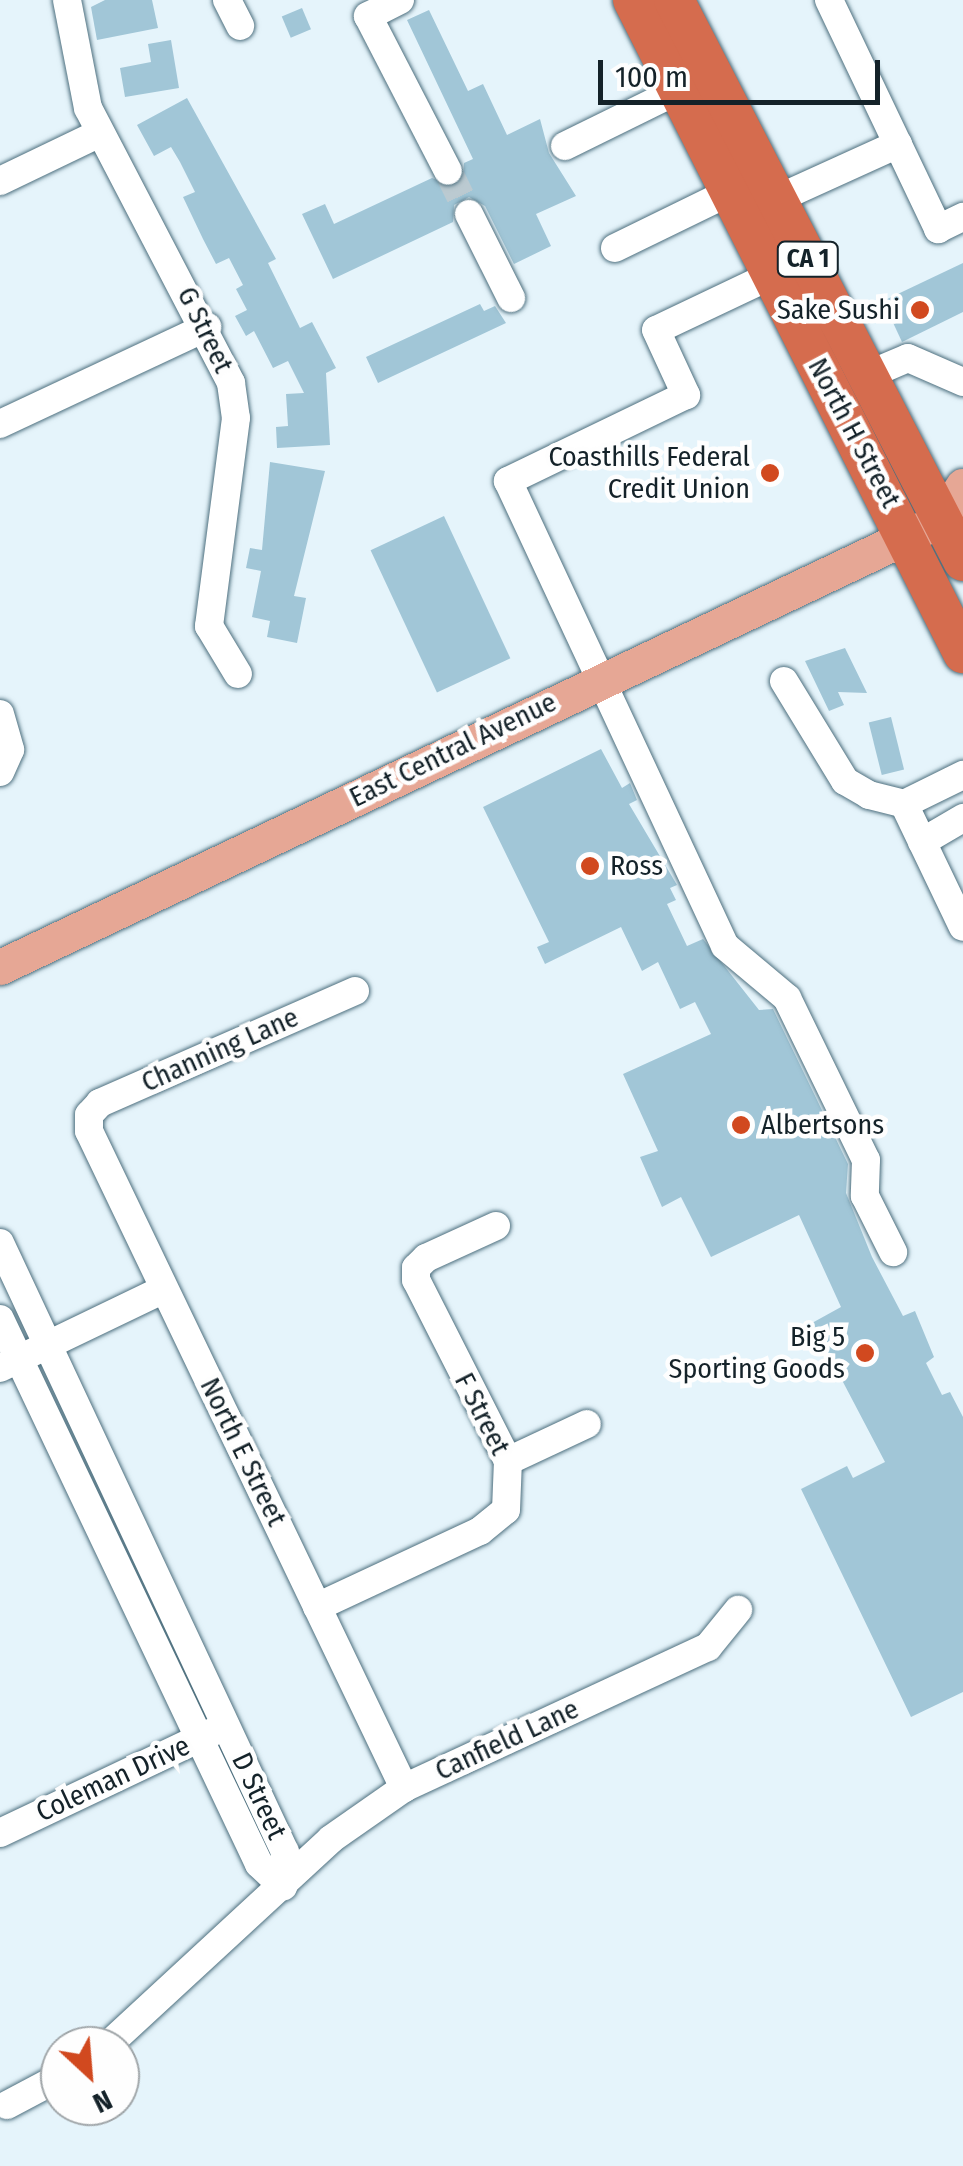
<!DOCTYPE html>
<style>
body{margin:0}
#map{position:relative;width:963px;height:2166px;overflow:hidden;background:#e5f4fb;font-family:"Fira Sans Condensed",sans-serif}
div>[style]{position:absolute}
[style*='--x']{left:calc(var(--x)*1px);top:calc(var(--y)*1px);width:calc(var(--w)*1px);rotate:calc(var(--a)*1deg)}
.building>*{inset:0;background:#a1c6d7;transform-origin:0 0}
.minor-tunnel>*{height:28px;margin-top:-14px;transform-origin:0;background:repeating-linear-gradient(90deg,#bbcad1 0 28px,transparent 0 42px)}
.roads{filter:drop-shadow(0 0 2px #4d6f7e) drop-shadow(0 0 2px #4d6f7e)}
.minor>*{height:28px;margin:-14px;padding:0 14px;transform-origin:14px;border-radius:14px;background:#fff}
.major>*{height:35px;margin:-17.5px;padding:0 17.5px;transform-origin:17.5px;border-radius:17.5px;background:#e6a795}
.highway>*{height:40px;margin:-20px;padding:0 20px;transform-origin:20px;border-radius:20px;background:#d56c4e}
.dots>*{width:28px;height:28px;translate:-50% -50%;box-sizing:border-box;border:5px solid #fefefe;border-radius:50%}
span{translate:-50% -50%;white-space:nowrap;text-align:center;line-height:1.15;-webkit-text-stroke:9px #fefefe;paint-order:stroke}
.shield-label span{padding:2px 8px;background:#fefefe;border:2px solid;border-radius:8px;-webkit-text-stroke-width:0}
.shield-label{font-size:25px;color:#142229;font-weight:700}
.poi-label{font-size:28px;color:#142229}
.right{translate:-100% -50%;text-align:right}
.left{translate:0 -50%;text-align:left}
.street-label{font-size:28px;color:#142229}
.north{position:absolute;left:40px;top:2026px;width:100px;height:100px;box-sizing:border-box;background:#fefefe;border:2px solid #a0a6a9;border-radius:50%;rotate:154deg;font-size:28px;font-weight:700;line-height:40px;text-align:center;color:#142229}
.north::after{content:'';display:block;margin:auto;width:35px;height:45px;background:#d1491f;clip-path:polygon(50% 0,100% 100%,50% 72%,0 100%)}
.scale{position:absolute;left:598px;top:60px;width:282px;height:45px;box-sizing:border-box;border:5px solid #142229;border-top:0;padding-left:12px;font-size:30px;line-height:35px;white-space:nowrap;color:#142229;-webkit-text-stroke:8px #fefefe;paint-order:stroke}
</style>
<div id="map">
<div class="building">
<i style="clip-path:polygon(105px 0,152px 0,158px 28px,97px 40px,91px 7px)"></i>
<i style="left:302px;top:8px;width:23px;height:22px;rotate:67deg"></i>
<i style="clip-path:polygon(429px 10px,468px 91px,483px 84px,507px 135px,540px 119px,549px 153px,576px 196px,536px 214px,551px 246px,514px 264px,485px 206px,469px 197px,454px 205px,453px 222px,333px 279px,302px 214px,325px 204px,334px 224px,432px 178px,455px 187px,463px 180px,464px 163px,473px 159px,407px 20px)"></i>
<i style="clip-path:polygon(171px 40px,179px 88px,125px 97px,120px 68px,151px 62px,148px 44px)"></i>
<i style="clip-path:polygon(187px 98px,276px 259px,268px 263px,300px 328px,312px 322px,336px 368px,326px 373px,330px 445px,277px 448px,276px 427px,288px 426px,286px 394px,304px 393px,288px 361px,273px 368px,254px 331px,246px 336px,235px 316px,247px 310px,236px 289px,243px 285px,229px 258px,216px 264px,203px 239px,183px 197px,195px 192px,180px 162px,171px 147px,154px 156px,137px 125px)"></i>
<i style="clip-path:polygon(963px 263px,963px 312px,902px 342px,883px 301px)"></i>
<i style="clip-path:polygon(480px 304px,484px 311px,495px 306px,506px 323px,378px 383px,366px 357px)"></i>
<i style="clip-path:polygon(270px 462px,325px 471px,294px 596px,306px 598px,297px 643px,267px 637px,270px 621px,252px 617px,261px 571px,246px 568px,250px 548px,262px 550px)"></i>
<i style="left:444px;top:516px;width:157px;height:81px;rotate:65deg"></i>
<i style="clip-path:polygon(845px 648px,867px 693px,838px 692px,844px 705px,829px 711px,805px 661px)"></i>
<i style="left:891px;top:717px;width:54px;height:23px;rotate:76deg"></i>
<i style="clip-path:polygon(601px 749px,622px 788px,630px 783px,637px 800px,629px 804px,677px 885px,670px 888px,676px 900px,667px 904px,687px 946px,703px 939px,759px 1010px,773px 1009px,848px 1164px,846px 1193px,872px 1257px,903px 1316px,915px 1311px,934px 1357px,926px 1363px,942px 1395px,950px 1392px,963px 1417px,963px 1692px,911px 1717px,801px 1489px,847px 1466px,853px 1478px,885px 1462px,812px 1323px,841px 1307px,799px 1215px,711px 1257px,681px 1197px,662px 1207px,640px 1157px,658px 1151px,623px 1074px,711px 1034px,695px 1002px,680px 1009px,658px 962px,642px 971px,621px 927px,545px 964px,537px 947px,549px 942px,483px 807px)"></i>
</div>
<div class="minor-tunnel">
<i style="--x:448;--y:171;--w:48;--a:64"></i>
</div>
<div class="roads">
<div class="minor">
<i style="--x:67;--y:0;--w:110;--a:79"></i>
<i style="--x:88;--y:108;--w:310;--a:62.5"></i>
<i style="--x:231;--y:383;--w:35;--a:82"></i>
<i style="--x:236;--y:418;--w:210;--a:97.4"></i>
<i style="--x:209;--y:626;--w:56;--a:58.9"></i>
<i style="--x:227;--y:0;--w:29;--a:63"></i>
<i style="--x:400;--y:0;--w:36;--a:153"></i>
<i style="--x:368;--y:16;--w:174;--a:62.7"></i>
<i style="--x:829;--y:0;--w:254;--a:64.5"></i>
<i style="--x:938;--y:229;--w:28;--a:-26"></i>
<i style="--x:565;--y:146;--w:127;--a:-26.2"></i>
<i style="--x:0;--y:181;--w:111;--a:-25.6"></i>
<i style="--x:777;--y:199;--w:133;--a:-24.4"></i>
<i style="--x:469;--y:214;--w:94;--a:63.4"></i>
<i style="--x:615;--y:248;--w:128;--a:-26"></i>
<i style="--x:772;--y:275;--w:128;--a:154.6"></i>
<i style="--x:656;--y:330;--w:72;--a:65.2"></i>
<i style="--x:686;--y:395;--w:198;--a:154.2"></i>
<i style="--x:508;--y:481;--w:513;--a:64.98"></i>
<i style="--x:725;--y:946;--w:81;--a:40"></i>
<i style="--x:787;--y:998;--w:180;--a:64"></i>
<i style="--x:866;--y:1160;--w:36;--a:92"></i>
<i style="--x:865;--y:1196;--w:63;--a:63.4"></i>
<i style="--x:868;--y:375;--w:43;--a:-23"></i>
<i style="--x:908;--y:358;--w:60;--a:23.6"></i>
<i style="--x:0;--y:424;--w:229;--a:-25.1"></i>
<i style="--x:784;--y:681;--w:117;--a:58.6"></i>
<i style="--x:845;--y:781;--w:28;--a:30"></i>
<i style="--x:869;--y:795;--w:36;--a:14"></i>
<i style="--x:904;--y:804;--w:66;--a:-26.2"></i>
<i style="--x:0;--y:714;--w:37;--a:74"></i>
<i style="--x:10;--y:750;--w:24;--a:114"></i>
<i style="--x:904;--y:804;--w:136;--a:64.4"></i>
<i style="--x:922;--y:842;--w:48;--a:-30.3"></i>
<i style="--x:355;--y:991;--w:279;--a:156.3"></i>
<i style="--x:100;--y:1103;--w:16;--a:133"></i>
<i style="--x:89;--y:1115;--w:16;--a:90"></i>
<i style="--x:89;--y:1131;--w:729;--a:64.38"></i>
<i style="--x:0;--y:1243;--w:672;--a:64.92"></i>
<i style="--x:285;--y:1852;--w:34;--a:93"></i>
<i style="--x:0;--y:1319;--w:603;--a:64.58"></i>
<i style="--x:259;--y:1864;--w:33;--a:43"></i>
<i style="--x:0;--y:1368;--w:182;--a:-25.7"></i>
<i style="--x:508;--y:1461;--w:87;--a:-25.1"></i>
<i style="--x:317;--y:1607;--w:180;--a:-25"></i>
<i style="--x:480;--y:1531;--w:33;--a:-39"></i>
<i style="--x:506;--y:1510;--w:49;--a:-87.7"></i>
<i style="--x:508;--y:1461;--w:203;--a:-116.9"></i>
<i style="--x:416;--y:1280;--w:12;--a:-90"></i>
<i style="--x:416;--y:1268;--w:14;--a:-45"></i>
<i style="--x:426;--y:1258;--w:77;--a:-24.6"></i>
<i style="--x:0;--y:1833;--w:238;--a:-25.4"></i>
<i style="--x:107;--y:2046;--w:305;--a:-42.7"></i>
<i style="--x:331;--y:1839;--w:89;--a:-34.9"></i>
<i style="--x:404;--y:1788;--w:335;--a:-24.9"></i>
<i style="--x:708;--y:1647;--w:48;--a:-51"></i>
<i style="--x:7;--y:2105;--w:60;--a:-27.8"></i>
</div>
<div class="major">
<i style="--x:0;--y:967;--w:1005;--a:-25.39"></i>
<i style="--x:908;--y:536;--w:38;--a:-27"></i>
<i style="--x:942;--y:519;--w:39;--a:-58"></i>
</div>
<div class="highway">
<i style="--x:633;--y:0;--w:732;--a:63.19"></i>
<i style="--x:674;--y:0;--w:631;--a:62.74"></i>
</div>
</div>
<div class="dots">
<i style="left:920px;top:310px;background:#d1491f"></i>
<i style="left:770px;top:473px;background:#d1491f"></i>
<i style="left:590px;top:866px;background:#d1491f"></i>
<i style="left:741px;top:1125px;background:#d1491f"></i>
<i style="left:865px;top:1353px;background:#d1491f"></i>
</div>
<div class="shield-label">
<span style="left:808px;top:259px">CA 1</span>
</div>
<div class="poi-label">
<span class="right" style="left:900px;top:310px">Sake Sushi</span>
<span class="right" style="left:750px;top:473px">Coasthills Federal<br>Credit Union</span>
<span class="left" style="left:610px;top:866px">Ross</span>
<span class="left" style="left:761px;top:1125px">Albertsons</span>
<span class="right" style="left:845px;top:1353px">Big 5<br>Sporting Goods</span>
</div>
<div class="street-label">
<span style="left:205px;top:330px;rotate:64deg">G Street</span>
<span style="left:854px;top:433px;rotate:62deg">North H Street</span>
<span style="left:453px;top:750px;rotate:-26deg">East Central Avenue</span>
<span style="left:220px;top:1050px;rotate:-24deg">Channing Lane</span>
<span style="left:482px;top:1414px;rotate:63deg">F Street</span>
<span style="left:243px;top:1452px;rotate:64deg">North E Street</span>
<span style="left:507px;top:1740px;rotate:-25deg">Canfield Lane</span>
<span style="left:113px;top:1779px;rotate:-25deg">Coleman Drive</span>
<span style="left:259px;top:1796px;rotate:65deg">D Street</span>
</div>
<div class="north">N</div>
<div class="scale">100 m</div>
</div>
